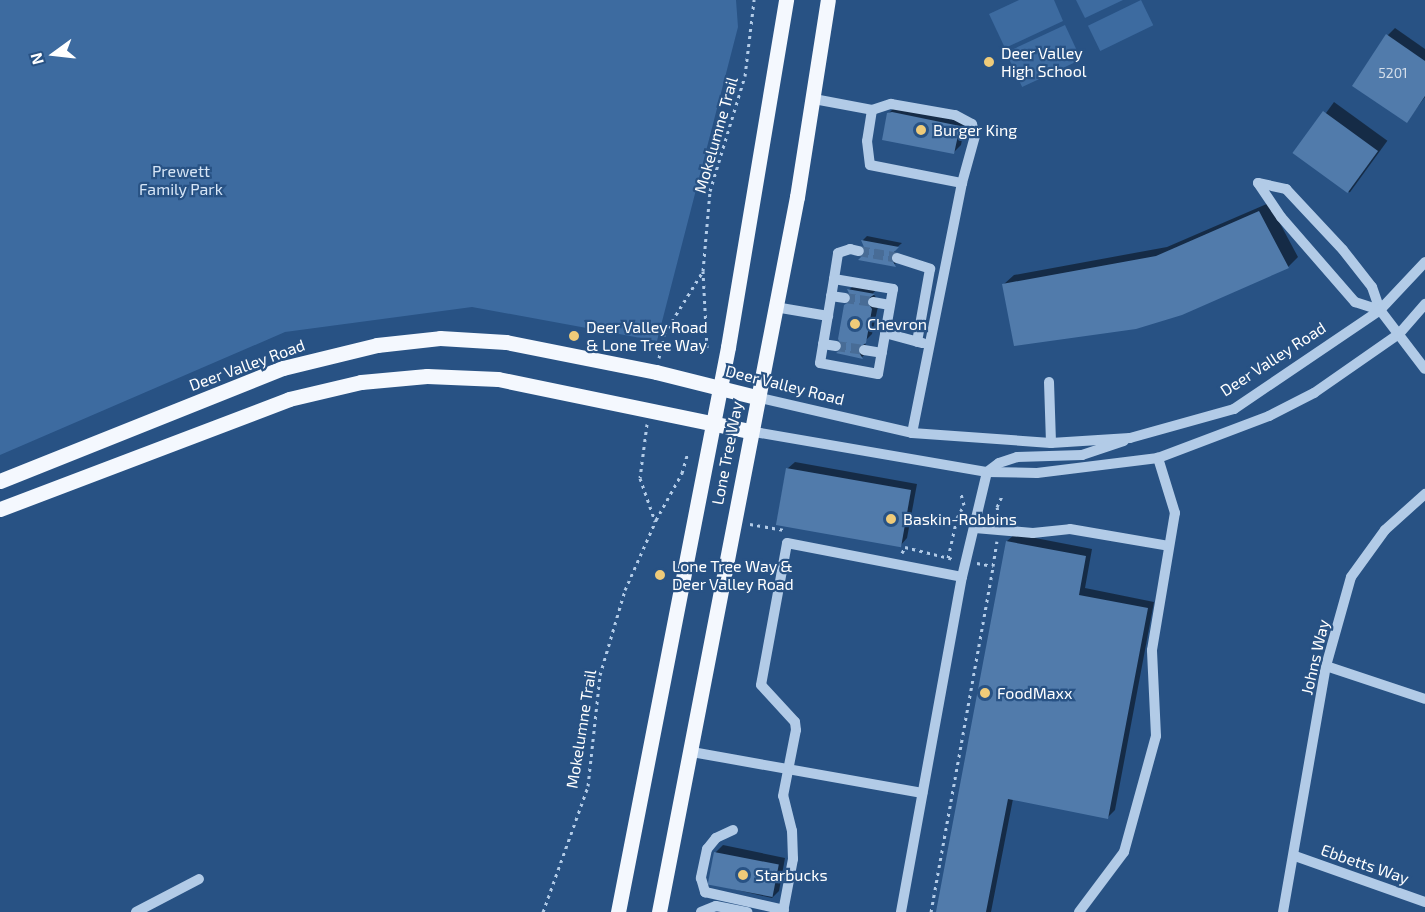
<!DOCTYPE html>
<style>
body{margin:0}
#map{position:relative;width:1425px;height:912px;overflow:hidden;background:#285284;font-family:"Exo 2",sans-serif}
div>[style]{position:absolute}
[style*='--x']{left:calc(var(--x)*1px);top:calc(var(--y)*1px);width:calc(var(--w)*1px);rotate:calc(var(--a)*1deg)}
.green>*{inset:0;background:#3d6ba0;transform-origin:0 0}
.shadow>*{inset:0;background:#0007;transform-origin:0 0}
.building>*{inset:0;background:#517bab;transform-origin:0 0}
.minor-tunnel>*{height:10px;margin-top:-5px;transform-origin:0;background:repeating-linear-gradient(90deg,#486c96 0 10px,transparent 0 15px)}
.path>*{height:3px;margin-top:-1.5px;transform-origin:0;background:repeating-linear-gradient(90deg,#b2cbe7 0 3px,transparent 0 7.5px)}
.minor>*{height:10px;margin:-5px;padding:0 5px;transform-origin:5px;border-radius:5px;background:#b2cbe7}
.major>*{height:15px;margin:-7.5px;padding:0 7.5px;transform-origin:7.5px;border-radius:7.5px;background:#f4f8fe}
.dots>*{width:16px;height:16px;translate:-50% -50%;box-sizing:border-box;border:3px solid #285284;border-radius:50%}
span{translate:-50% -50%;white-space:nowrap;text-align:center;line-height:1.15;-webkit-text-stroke:4.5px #285284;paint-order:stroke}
.number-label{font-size:14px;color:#d4deea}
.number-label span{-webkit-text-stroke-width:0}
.poi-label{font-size:16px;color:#fff}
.left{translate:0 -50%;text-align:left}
.street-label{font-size:16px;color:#fff}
.park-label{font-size:16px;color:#d6e5f6}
.north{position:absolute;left:24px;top:24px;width:60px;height:60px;-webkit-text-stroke:4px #285284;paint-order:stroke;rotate:255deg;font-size:16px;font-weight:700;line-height:24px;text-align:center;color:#fff}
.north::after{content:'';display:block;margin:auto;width:21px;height:27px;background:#fff;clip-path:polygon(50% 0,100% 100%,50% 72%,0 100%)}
</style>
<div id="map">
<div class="green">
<i style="clip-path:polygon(0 0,736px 0,738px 27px,657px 341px,472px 307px,285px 332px,0 455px)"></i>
<i style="clip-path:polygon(1019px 0,1054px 0,1063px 21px,1005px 48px,989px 14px)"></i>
<i style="clip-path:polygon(1076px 0,1123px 0,1085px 18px)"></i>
<i style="left:1141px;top:0;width:28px;height:59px;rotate:64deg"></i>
<i style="left:1065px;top:25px;width:38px;height:65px;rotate:65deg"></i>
</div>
<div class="shadow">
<i style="clip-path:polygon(1395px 28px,1425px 49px,1425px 97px,1407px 121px,1388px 35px)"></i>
<i style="left:1334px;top:102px;width:66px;height:64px;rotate:36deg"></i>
<i style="clip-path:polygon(896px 106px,966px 119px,961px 145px,954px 152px,888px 114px)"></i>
<i style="clip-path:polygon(1269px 203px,1298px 257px,1288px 267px,1004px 284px,1014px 275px,1167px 247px)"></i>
<i style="clip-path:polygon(867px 236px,902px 243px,894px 250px,899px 260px,895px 264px,861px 259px,868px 252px,863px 240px)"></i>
<i style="clip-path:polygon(855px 284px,880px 287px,873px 293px,879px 302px,872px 334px,864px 342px,869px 350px,862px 357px,839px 352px,844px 347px,845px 306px,853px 298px,848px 291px)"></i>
<i style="clip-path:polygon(795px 462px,917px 484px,907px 538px,900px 546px,787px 469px)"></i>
<i style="clip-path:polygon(1015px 534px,1092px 549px,1085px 588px,1154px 602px,1115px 810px,1108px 817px,1013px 799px,991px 912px,937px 912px,1007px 541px)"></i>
<i style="clip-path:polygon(723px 845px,785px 858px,779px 891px,772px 898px,712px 884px,716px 852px)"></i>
</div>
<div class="building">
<i style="clip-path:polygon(1386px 34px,1425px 61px,1425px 96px,1407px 123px,1352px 86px)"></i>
<i style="left:1323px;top:111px;width:68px;height:52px;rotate:36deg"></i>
<i style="clip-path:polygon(892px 112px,960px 126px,954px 154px,882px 140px,887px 113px)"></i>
<i style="clip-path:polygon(1259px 211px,1289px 268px,1182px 315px,1136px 329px,1014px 346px,1002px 284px,1156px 256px)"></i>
<i style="clip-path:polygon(861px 240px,899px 247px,890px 256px,896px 267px,858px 260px,866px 252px)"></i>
<i style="clip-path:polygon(847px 289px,875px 294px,866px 300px,872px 309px,866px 343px,857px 349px,863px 359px,836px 353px,843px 348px,838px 339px,844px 305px,852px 300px)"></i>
<i style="left:786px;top:468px;width:127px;height:58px;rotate:10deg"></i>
<i style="clip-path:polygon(1006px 541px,1086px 556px,1079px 595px,1148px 608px,1108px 819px,1008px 799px,986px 912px,936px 912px)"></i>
<i style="left:714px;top:852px;width:66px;height:33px;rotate:11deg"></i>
</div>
<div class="minor-tunnel">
<i style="--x:859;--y:251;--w:39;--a:10"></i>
<i style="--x:845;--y:298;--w:28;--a:8"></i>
<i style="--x:836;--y:346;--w:28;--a:8"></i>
</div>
<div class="path">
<i style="--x:707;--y:348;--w:77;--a:-93"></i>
<i style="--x:703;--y:271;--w:80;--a:-85"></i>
<i style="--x:710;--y:191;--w:120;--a:-73.1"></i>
<i style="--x:745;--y:76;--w:77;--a:-83.2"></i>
<i style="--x:659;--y:358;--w:25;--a:-78"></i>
<i style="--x:664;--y:334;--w:74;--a:-58.2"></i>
<i style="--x:647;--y:424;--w:54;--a:97.4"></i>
<i style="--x:640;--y:478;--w:46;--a:70.8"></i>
<i style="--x:999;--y:517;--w:10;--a:-101"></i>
<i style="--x:997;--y:507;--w:12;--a:-66"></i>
<i style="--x:750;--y:524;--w:35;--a:10"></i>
<i style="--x:902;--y:553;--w:7;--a:-63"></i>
<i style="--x:905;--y:547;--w:49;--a:14"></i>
<i style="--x:948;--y:558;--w:41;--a:-77.3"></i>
<i style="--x:957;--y:518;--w:15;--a:-62"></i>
<i style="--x:964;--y:505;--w:11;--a:-105"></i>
<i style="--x:977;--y:563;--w:16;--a:11"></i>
<i style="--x:993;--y:566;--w:25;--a:-81"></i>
<i style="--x:543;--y:912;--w:134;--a:-70.3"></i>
<i style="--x:588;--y:786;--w:112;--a:-83.8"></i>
<i style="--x:600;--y:675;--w:89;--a:-73.6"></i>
<i style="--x:625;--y:590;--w:77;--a:-66.1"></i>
<i style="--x:656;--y:520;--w:54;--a:-61"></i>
<i style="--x:682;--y:473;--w:22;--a:-74"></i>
<i style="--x:931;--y:912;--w:352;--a:-79.8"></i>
</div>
<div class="minor">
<i style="--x:814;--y:99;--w:59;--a:10.7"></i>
<i style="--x:872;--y:110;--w:20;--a:-18"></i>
<i style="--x:891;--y:104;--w:65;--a:9.8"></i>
<i style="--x:955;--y:115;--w:19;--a:28"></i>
<i style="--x:972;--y:124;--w:12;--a:76"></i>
<i style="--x:975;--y:136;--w:49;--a:105.5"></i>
<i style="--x:962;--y:183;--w:255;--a:101.3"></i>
<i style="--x:872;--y:110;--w:31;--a:99"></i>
<i style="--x:867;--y:141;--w:24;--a:83"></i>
<i style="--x:870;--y:165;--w:94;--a:11.1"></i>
<i style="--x:1258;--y:183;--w:29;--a:12"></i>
<i style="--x:1286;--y:189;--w:83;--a:46.9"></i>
<i style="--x:1343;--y:250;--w:47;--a:51.9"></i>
<i style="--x:1372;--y:287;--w:24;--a:71"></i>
<i style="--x:1380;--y:310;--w:74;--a:52.7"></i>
<i style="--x:1258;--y:183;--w:41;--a:55.9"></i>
<i style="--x:1281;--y:217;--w:113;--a:49"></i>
<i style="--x:1355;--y:302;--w:26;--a:18"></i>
<i style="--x:897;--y:258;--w:35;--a:18"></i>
<i style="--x:930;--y:269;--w:74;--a:100.1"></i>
<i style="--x:834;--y:279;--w:60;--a:9.6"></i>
<i style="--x:893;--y:289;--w:86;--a:100"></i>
<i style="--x:878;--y:374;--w:59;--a:-169.3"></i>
<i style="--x:820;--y:363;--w:85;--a:-80.5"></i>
<i style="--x:834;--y:279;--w:26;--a:-81"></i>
<i style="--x:838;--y:253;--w:13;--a:-18"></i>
<i style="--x:850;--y:249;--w:9;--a:13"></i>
<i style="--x:831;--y:296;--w:14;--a:8"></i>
<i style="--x:873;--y:302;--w:17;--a:10"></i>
<i style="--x:775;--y:307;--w:54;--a:9.6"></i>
<i style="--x:885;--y:333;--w:39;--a:15"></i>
<i style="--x:823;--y:344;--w:13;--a:9"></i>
<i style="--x:864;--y:350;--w:18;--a:9"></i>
<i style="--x:1049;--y:382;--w:61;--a:88.1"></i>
<i style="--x:756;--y:397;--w:160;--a:13"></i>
<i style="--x:912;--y:433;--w:139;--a:4.1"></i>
<i style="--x:1051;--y:443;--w:79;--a:-3.6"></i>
<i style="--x:1130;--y:438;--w:108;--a:-15.6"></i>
<i style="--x:1234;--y:409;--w:176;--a:-34.1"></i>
<i style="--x:1380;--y:310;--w:66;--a:-46.8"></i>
<i style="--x:749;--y:431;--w:242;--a:9.8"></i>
<i style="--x:987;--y:472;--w:50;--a:1.1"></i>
<i style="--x:1037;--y:473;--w:122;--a:-7.1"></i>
<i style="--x:1158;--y:458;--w:119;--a:-20.7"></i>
<i style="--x:1269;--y:416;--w:51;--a:-27.1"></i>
<i style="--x:1314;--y:393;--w:103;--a:-34.8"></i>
<i style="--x:1399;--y:334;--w:40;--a:-49"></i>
<i style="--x:975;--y:528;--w:58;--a:4.9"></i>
<i style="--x:1033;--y:533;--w:37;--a:-6"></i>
<i style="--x:1070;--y:529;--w:100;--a:9.7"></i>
<i style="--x:1326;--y:666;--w:104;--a:18.4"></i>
<i style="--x:692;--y:752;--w:234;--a:10.1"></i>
<i style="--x:733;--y:830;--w:19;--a:155"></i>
<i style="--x:716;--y:838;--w:14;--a:129"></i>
<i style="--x:707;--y:849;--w:30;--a:102"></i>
<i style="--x:701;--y:878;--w:15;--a:74"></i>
<i style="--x:705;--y:892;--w:81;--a:12.8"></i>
<i style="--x:1295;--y:856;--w:138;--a:19.5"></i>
<i style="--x:136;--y:912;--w:71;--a:-27.6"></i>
<i style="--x:701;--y:912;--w:16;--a:-22"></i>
<i style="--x:716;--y:906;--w:32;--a:11"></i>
<i style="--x:783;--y:912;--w:54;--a:-79.3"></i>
<i style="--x:793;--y:859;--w:28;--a:-92"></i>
<i style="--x:792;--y:831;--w:36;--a:-104"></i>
<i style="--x:783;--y:796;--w:67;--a:-78.9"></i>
<i style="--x:796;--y:730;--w:8;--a:-97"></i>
<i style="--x:795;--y:722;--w:50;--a:-132.6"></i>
<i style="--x:761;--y:685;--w:144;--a:-79.6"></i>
<i style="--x:787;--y:543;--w:178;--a:11"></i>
<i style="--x:901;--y:912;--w:341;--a:-79.7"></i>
<i style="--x:962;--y:577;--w:108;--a:-76.6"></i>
<i style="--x:987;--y:472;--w:15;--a:-37"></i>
<i style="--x:999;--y:463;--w:19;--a:-18"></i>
<i style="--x:1017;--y:457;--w:65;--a:-1.8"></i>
<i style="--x:1082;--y:455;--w:44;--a:-18.4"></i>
<i style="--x:1079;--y:912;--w:75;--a:-53.1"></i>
<i style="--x:1124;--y:852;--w:120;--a:-74.6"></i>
<i style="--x:1156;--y:736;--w:86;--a:-92.7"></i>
<i style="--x:1152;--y:650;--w:139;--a:-80.5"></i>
<i style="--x:1175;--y:513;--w:58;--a:-107.2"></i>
<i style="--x:1283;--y:912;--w:250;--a:-80.1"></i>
<i style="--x:1326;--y:666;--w:92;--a:-74.3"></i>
<i style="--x:1351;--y:577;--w:58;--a:-54.1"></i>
<i style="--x:1385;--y:530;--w:54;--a:-42"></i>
</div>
<div class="major">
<i style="--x:0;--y:481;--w:305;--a:-21.8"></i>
<i style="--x:283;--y:368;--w:97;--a:-13.7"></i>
<i style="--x:377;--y:345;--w:63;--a:-6.3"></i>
<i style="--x:440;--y:338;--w:66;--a:3.5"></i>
<i style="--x:506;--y:342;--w:153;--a:11.3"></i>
<i style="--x:656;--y:372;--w:103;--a:14"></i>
<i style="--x:0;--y:509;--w:309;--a:-20.8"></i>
<i style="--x:289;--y:399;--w:74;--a:-13.3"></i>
<i style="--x:361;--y:382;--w:66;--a:-5.2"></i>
<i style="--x:427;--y:376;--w:71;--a:2.4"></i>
<i style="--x:498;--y:379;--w:256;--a:11.7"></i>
<i style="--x:618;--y:912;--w:576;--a:-78.98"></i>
<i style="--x:728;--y:347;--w:352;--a:-80.5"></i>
<i style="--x:659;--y:912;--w:728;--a:-79.08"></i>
<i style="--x:797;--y:197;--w:199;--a:-81.1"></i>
</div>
<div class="dots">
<i style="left:989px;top:62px;background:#efcb79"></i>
<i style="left:921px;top:130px;background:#efcb79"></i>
<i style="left:855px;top:324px;background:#efcb79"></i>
<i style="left:574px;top:336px;background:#efcb79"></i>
<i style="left:891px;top:519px;background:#efcb79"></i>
<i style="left:660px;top:575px;background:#efcb79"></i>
<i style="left:985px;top:693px;background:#efcb79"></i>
<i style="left:743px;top:875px;background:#efcb79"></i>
</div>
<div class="number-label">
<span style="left:1393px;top:73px">5201</span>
</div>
<div class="poi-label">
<span class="left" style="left:1001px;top:62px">Deer Valley<br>High School</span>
<span class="left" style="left:933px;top:130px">Burger King</span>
<span class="left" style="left:867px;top:324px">Chevron</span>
<span class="left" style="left:586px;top:336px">Deer Valley Road<br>&amp; Lone Tree Way</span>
<span class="left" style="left:903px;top:519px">Baskin-Robbins</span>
<span class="left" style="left:672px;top:575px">Lone Tree Way &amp;<br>Deer Valley Road</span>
<span class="left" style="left:997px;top:693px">FoodMaxx</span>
<span class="left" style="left:755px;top:875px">Starbucks</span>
</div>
<div class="street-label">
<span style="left:716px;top:135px;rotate:-74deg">Mokelumne Trail</span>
<span style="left:1273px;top:359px;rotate:-33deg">Deer Valley Road</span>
<span style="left:247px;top:365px;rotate:-20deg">Deer Valley Road</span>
<span style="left:785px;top:385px;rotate:14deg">Deer Valley Road</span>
<span style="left:727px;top:453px;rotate:-79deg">Lone Tree Way</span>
<span style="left:1315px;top:657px;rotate:-77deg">Johns Way</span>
<span style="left:581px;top:729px;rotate:-81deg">Mokelumne Trail</span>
<span style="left:1365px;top:864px;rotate:19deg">Ebbetts Way</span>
</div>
<div class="park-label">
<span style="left:181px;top:180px">Prewett<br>Family Park</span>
</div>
<div class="north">N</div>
</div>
